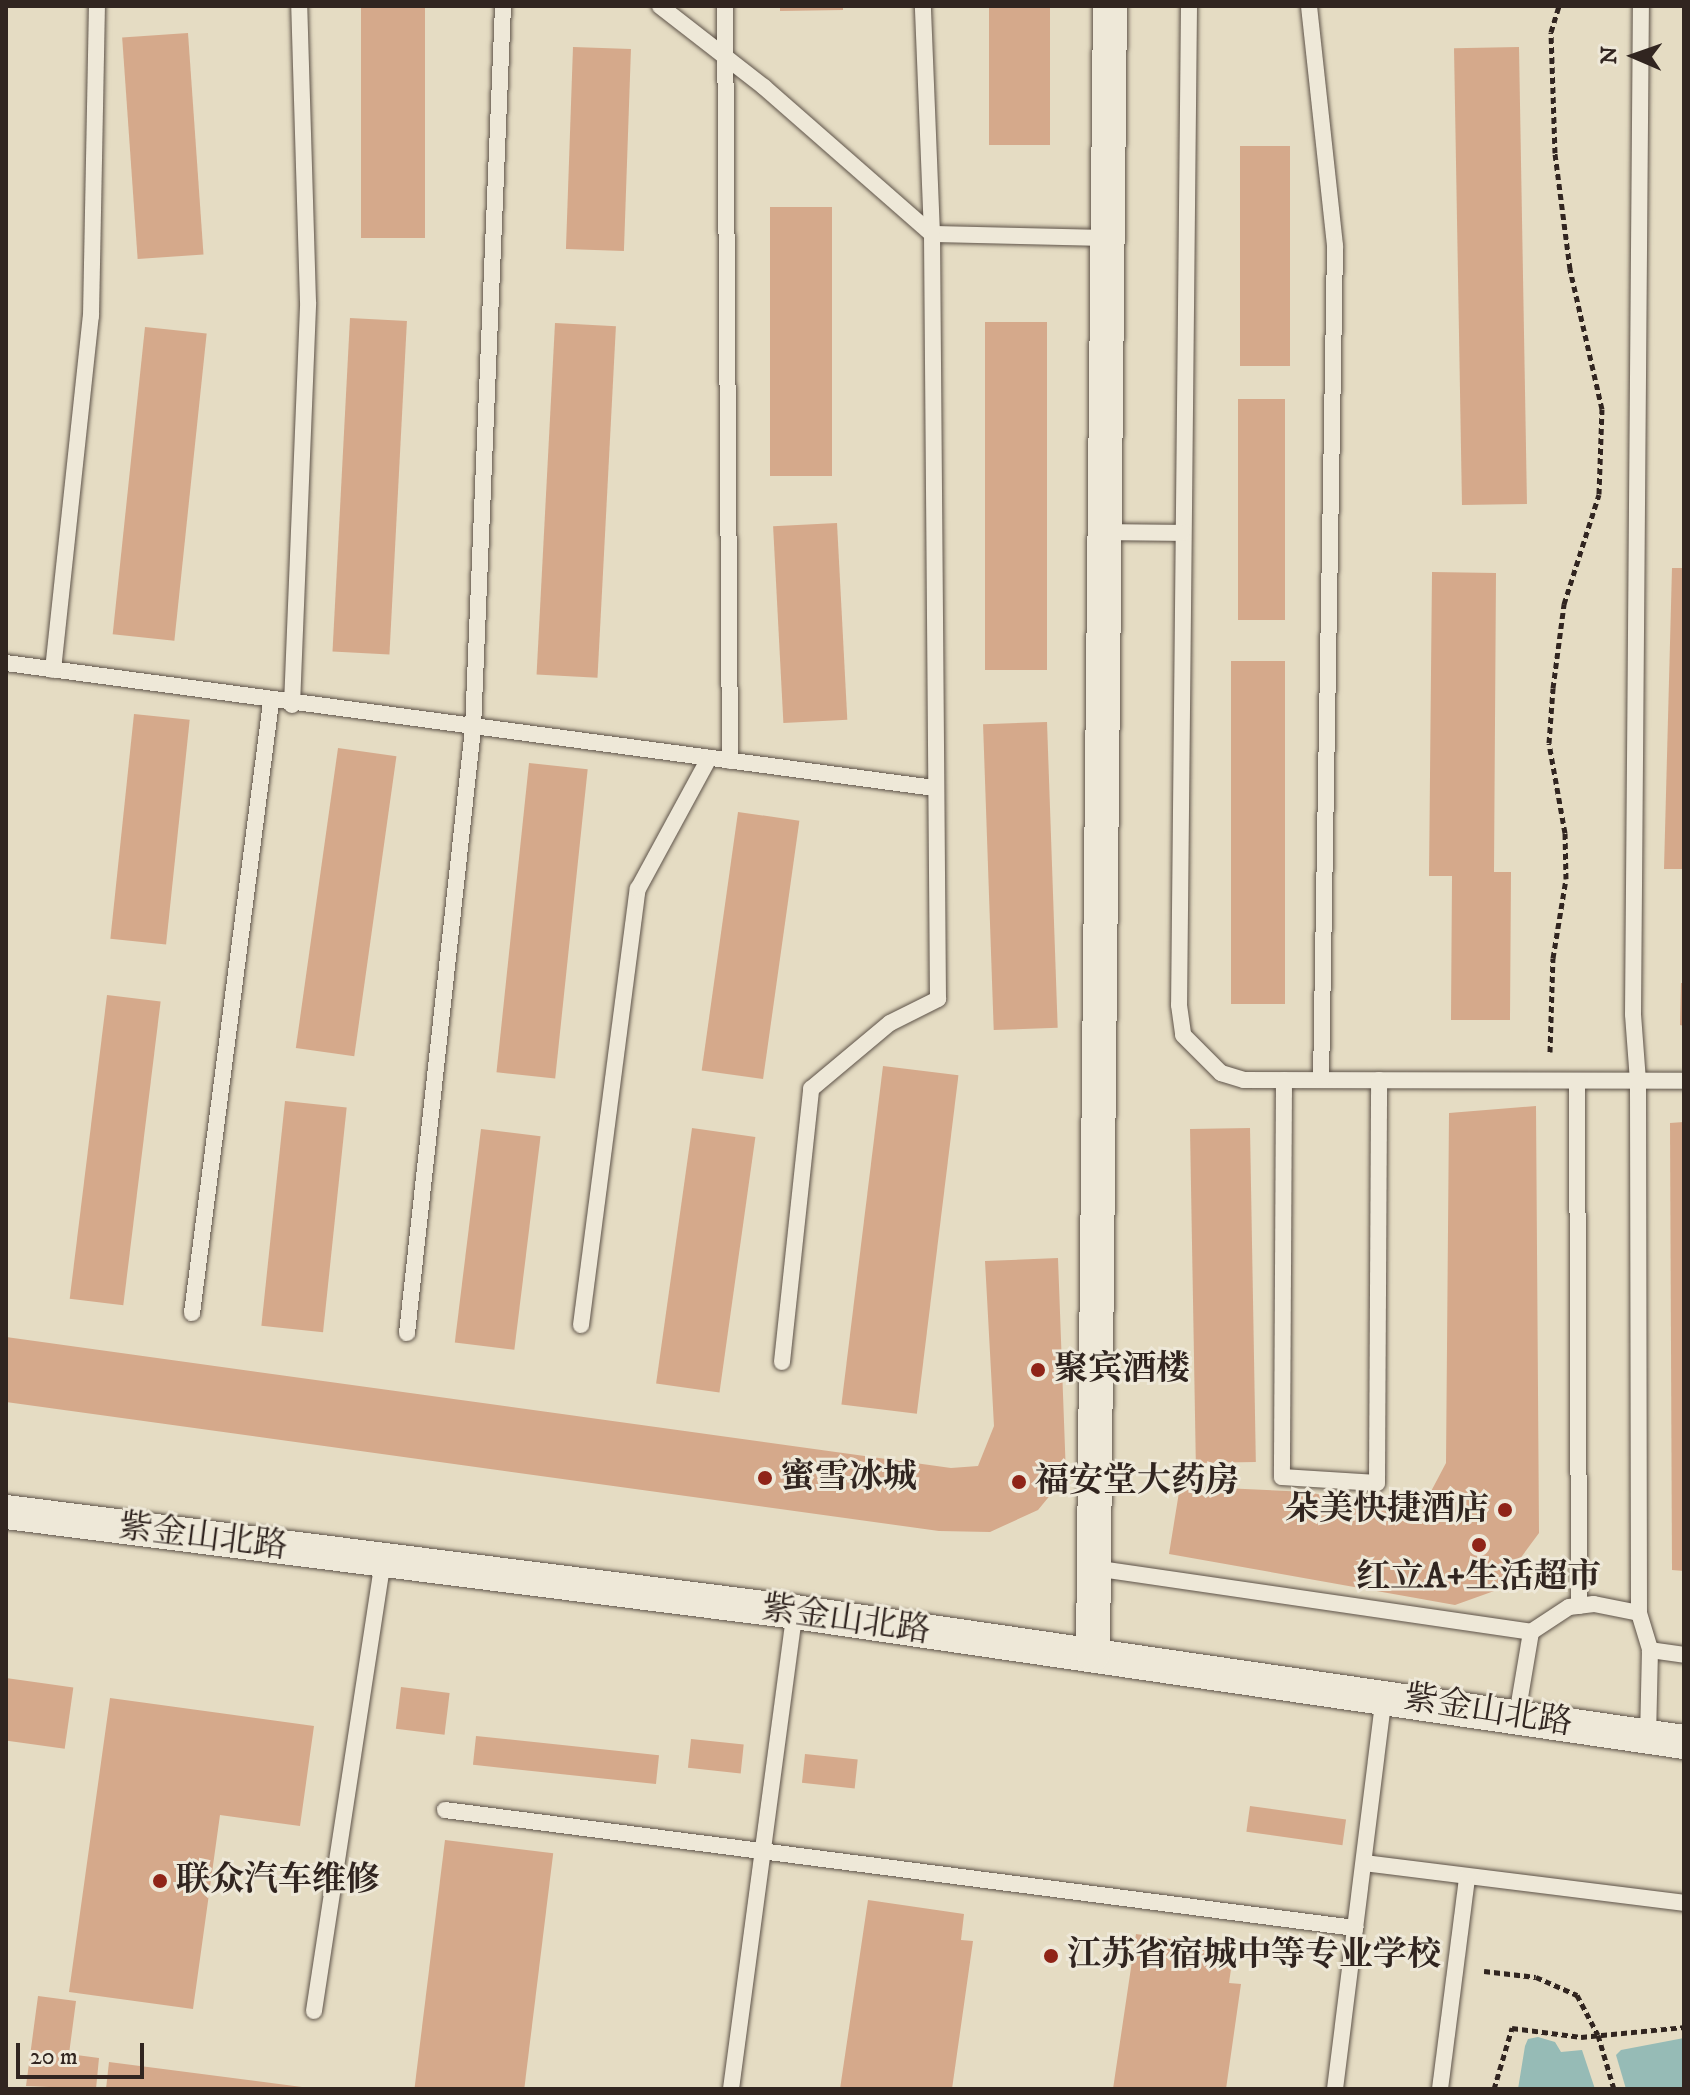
<!DOCTYPE html>
<meta charset="utf-8">
<style>
body{margin:0}
#map{position:relative;width:1690px;height:2095px;overflow:hidden;background:#e5dcc3;font-family:"IM FELL DW Pica","Noto Serif SC",serif}
div>[style]{position:absolute}
[style*='--x']{left:calc(var(--x)*1px);top:calc(var(--y)*1px);width:calc(var(--w)*1px);rotate:calc(var(--a)*1deg)}
.water>*{inset:0;background:#96bbb6}
.building>*{inset:0;background:#d5a98b;transform-origin:0 0}
.path>*{height:5px;margin-top:-2.5px;transform-origin:0;background:repeating-linear-gradient(90deg,#312520 0 6px,transparent 0 10px)}
.roads{filter:drop-shadow(0 0 2px #5e5349) drop-shadow(0 0 2px #5e5349)}
.lane>*{height:16px;margin:-8px;padding:0 8px;transform-origin:8px;border-radius:8px;background:#eee8d8}
.street>*{height:34px;margin:-17px;padding:0 17px;transform-origin:17px;border-radius:17px;background:#eee8d8}
.dots>*{width:22px;height:22px;translate:-50% -50%;box-sizing:border-box;border:4px solid #eee8d8;border-radius:50%}
span{translate:-50% -50%;white-space:nowrap;text-align:center;line-height:1.15;-webkit-text-stroke:6px #eee8d8;paint-order:stroke}
.poi-label{font-size:34px;color:#312520;font-weight:700}
.left{translate:0 -50%;text-align:left}
.right{translate:-100% -50%;text-align:right}
.street-label{font-size:34px;color:#312520}
.frame{position:absolute;inset:0;border:8px solid #312520;pointer-events:none}
.north{position:absolute;left:1594px;top:16px;width:80px;height:80px;-webkit-text-stroke:6px #eee8d8;paint-order:stroke;rotate:272deg;font-size:22px;font-weight:700;line-height:32px;text-align:center;color:#312520}
.north::after{content:'';display:block;margin:auto;width:28px;height:36px;background:#312520;clip-path:polygon(50% 0,100% 100%,50% 72%,0 100%)}
.scale{position:absolute;left:16px;top:2043px;width:128px;height:36px;box-sizing:border-box;border:4px solid #312520;border-top:0;padding-left:10px;font-size:24px;line-height:28px;white-space:nowrap;color:#312520;-webkit-text-stroke:6px #eee8d8;paint-order:stroke}
</style>
<div id="map">
<div class="water">
<i style="clip-path:polygon(1538px 2037px,1555px 2042px,1561px 2052px,1582px 2050px,1595px 2089px,1518px 2089px,1525px 2046px,1528px 2039px)"></i>
<i style="clip-path:polygon(1684px 2038px,1684px 2089px,1626px 2089px,1616px 2055px,1621px 2050px)"></i>
</div>
<div class="building">
<i style="left:361px;top:6px;width:64px;height:232px"></i>
<i style="clip-path:polygon(780px 6px,843px 6px,843px 10px,780px 11px)"></i>
<i style="left:989px;top:6px;width:61px;height:139px"></i>
<i style="left:188px;top:33px;width:222px;height:66px;rotate:86deg"></i>
<i style="left:573px;top:47px;width:58px;height:202px;rotate:2deg"></i>
<i style="left:1519px;top:47px;width:457px;height:65px;rotate:89deg"></i>
<i style="left:1240px;top:146px;width:50px;height:220px"></i>
<i style="left:832px;top:207px;width:269px;height:62px;rotate:90deg"></i>
<i style="left:350px;top:318px;width:57px;height:334px;rotate:3deg"></i>
<i style="left:985px;top:322px;width:62px;height:348px"></i>
<i style="left:555px;top:323px;width:61px;height:352px;rotate:3deg"></i>
<i style="left:145px;top:327px;width:62px;height:309px;rotate:6deg"></i>
<i style="left:1285px;top:399px;width:221px;height:47px;rotate:90deg"></i>
<i style="left:837px;top:523px;width:197px;height:64px;rotate:87deg"></i>
<i style="clip-path:polygon(1672px 568px,1684px 568px,1684px 869px,1664px 869px)"></i>
<i style="clip-path:polygon(1432px 572px,1496px 573px,1494px 872px,1511px 872px,1510px 1020px,1451px 1020px,1452px 876px,1429px 876px)"></i>
<i style="left:1231px;top:661px;width:54px;height:343px"></i>
<i style="left:134px;top:714px;width:56px;height:226px;rotate:6deg"></i>
<i style="left:1047px;top:722px;width:306px;height:64px;rotate:88deg"></i>
<i style="left:338px;top:748px;width:59px;height:303px;rotate:8deg"></i>
<i style="left:529px;top:763px;width:59px;height:311px;rotate:6deg"></i>
<i style="left:738px;top:812px;width:62px;height:261px;rotate:8deg"></i>
<i style="clip-path:polygon(1681px 983px,1684px 983px,1684px 1026px,1680px 1025px)"></i>
<i style="left:107px;top:995px;width:54px;height:306px;rotate:7deg"></i>
<i style="left:883px;top:1066px;width:76px;height:341px;rotate:7deg"></i>
<i style="left:285px;top:1101px;width:62px;height:226px;rotate:6deg"></i>
<i style="clip-path:polygon(1536px 1106px,1539px 1533px,1497px 1590px,1455px 1605px,1169px 1554px,1180px 1486px,1308px 1492px,1418px 1516px,1446px 1463px,1449px 1113px)"></i>
<i style="clip-path:polygon(1684px 1122px,1684px 1571px,1672px 1570px,1670px 1123px)"></i>
<i style="left:692px;top:1128px;width:64px;height:258px;rotate:8deg"></i>
<i style="left:1250px;top:1128px;width:334px;height:60px;rotate:89deg"></i>
<i style="left:481px;top:1129px;width:60px;height:215px;rotate:7deg"></i>
<i style="clip-path:polygon(1058px 1258px,1066px 1476px,1038px 1510px,990px 1532px,939px 1531px,6px 1402px,6px 1337px,951px 1468px,978px 1466px,994px 1426px,985px 1261px)"></i>
<i style="left:6px;top:1678px;width:68px;height:62px;rotate:8deg"></i>
<i style="left:401px;top:1687px;width:49px;height:42px;rotate:7deg"></i>
<i style="clip-path:polygon(110px 1698px,314px 1726px,300px 1826px,220px 1815px,193px 2009px,69px 1992px)"></i>
<i style="left:476px;top:1736px;width:184px;height:29px;rotate:6deg"></i>
<i style="left:691px;top:1739px;width:53px;height:29px;rotate:6deg"></i>
<i style="left:805px;top:1754px;width:53px;height:29px;rotate:6deg"></i>
<i style="left:1250px;top:1806px;width:97px;height:26px;rotate:8deg"></i>
<i style="left:445px;top:1840px;width:109px;height:251px;rotate:7deg"></i>
<i style="clip-path:polygon(868px 1900px,964px 1914px,961px 1940px,973px 1941px,952px 2089px,840px 2089px)"></i>
<i style="clip-path:polygon(1136px 1934px,1234px 1948px,1229px 1983px,1241px 1984px,1226px 2089px,1113px 2089px)"></i>
<i style="clip-path:polygon(38px 1996px,76px 2001px,69px 2054px,99px 2058px,96px 2089px,26px 2086px)"></i>
<i style="clip-path:polygon(109px 2062px,302px 2087px,302px 2089px,106px 2089px)"></i>
</div>
<div class="path">
<i style="--x:1550;--y:1052;--w:94;--a:-88.2"></i>
<i style="--x:1553;--y:958;--w:80;--a:-80.7"></i>
<i style="--x:1566;--y:879;--w:46;--a:-91.2"></i>
<i style="--x:1565;--y:833;--w:91;--a:-100.1"></i>
<i style="--x:1549;--y:743;--w:55;--a:-85.8"></i>
<i style="--x:1553;--y:688;--w:85;--a:-82.5"></i>
<i style="--x:1564;--y:604;--w:115;--a:-72.3"></i>
<i style="--x:1599;--y:494;--w:85;--a:-88"></i>
<i style="--x:1602;--y:409;--w:144;--a:-102.9"></i>
<i style="--x:1570;--y:269;--w:117;--a:-97.4"></i>
<i style="--x:1555;--y:153;--w:121;--a:-91.9"></i>
<i style="--x:1551;--y:32;--w:27;--a:-73"></i>
<i style="--x:1484;--y:1971;--w:52;--a:6.6"></i>
<i style="--x:1536;--y:1977;--w:45;--a:23.7"></i>
<i style="--x:1577;--y:1995;--w:45;--a:62.3"></i>
<i style="--x:1598;--y:2035;--w:56;--a:73.5"></i>
<i style="--x:1494;--y:2089;--w:64;--a:-73.6"></i>
<i style="--x:1512;--y:2028;--w:70;--a:7.4"></i>
<i style="--x:1581;--y:2037;--w:103;--a:-5.5"></i>
</div>
<div class="roads">
<div class="lane">
<i style="--x:660;--y:6;--w:132;--a:37.9"></i>
<i style="--x:764;--y:87;--w:223;--a:41.2"></i>
<i style="--x:932;--y:234;--w:176;--a:1.3"></i>
<i style="--x:725;--y:6;--w:755;--a:89.62"></i>
<i style="--x:1189;--y:6;--w:999;--a:90.57"></i>
<i style="--x:1179;--y:1005;--w:30;--a:82"></i>
<i style="--x:1183;--y:1035;--w:54;--a:45"></i>
<i style="--x:1221;--y:1073;--w:24;--a:17"></i>
<i style="--x:1244;--y:1080;--w:440;--a:0.1"></i>
<i style="--x:1309;--y:6;--w:241;--a:83.8"></i>
<i style="--x:1335;--y:246;--w:834;--a:90.96"></i>
<i style="--x:1105;--y:532;--w:77;--a:0.7"></i>
<i style="--x:6;--y:663;--w:936;--a:7.67"></i>
<i style="--x:53;--y:670;--w:356;--a:-83.9"></i>
<i style="--x:91;--y:316;--w:310;--a:-88.9"></i>
<i style="--x:292;--y:705;--w:403;--a:-87.7"></i>
<i style="--x:308;--y:302;--w:296;--a:-91.7"></i>
<i style="--x:1284;--y:1080;--w:397;--a:90.3"></i>
<i style="--x:1282;--y:1477;--w:95;--a:3.6"></i>
<i style="--x:1377;--y:1483;--w:403;--a:-89.7"></i>
<i style="--x:1577;--y:1081;--w:525;--a:89.78"></i>
<i style="--x:192;--y:1313;--w:616;--a:-82.63"></i>
<i style="--x:581;--y:1325;--w:440;--a:-82.6"></i>
<i style="--x:638;--y:889;--w:149;--a:-61.5"></i>
<i style="--x:407;--y:1333;--w:609;--a:-83.77"></i>
<i style="--x:473;--y:728;--w:723;--a:-87.62"></i>
<i style="--x:782;--y:1362;--w:275;--a:-83.9"></i>
<i style="--x:811;--y:1089;--w:103;--a:-39.9"></i>
<i style="--x:890;--y:1023;--w:54;--a:-26.6"></i>
<i style="--x:938;--y:999;--w:765;--a:-90.45"></i>
<i style="--x:932;--y:234;--w:228;--a:-92.3"></i>
<i style="--x:1094;--y:1568;--w:442;--a:8.3"></i>
<i style="--x:1639;--y:1613;--w:532;--a:-90.11"></i>
<i style="--x:1638;--y:1081;--w:67;--a:-94.3"></i>
<i style="--x:1633;--y:1014;--w:1008;--a:-89.55"></i>
<i style="--x:1650;--y:1650;--w:34;--a:8"></i>
<i style="--x:1517;--y:1715;--w:84;--a:-80.4"></i>
<i style="--x:1531;--y:1632;--w:45;--a:-33.3"></i>
<i style="--x:1569;--y:1607;--w:25;--a:-7"></i>
<i style="--x:1594;--y:1604;--w:46;--a:11.3"></i>
<i style="--x:1639;--y:1613;--w:39;--a:73"></i>
<i style="--x:1650;--y:1650;--w:86;--a:91.3"></i>
<i style="--x:445;--y:1810;--w:918;--a:7.39"></i>
<i style="--x:1364;--y:1863;--w:322;--a:7.1"></i>
<i style="--x:314;--y:2011;--w:456;--a:-81.3"></i>
<i style="--x:731;--y:2089;--w:481;--a:-82.4"></i>
<i style="--x:1335;--y:2089;--w:395;--a:-82.9"></i>
<i style="--x:1440;--y:2089;--w:214;--a:-82.7"></i>
</div>
<div class="street">
<i style="--x:6;--y:1512;--w:795;--a:7.22"></i>
<i style="--x:795;--y:1612;--w:898;--a:8.32"></i>
<i style="--x:1093;--y:1654;--w:1648;--a:-89.41"></i>
</div>
</div>
<div class="dots">
<i style="left:1038px;top:1370px;background:#8f2418"></i>
<i style="left:765px;top:1478px;background:#8f2418"></i>
<i style="left:1019px;top:1482px;background:#8f2418"></i>
<i style="left:1505px;top:1510px;background:#8f2418"></i>
<i style="left:1479px;top:1545px;background:#8f2418"></i>
<i style="left:160px;top:1881px;background:#8f2418"></i>
<i style="left:1051px;top:1956px;background:#8f2418"></i>
</div>
<div class="poi-label">
<span class="left" style="left:1054px;top:1370px">聚宾酒楼</span>
<span class="left" style="left:781px;top:1478px">蜜雪冰城</span>
<span class="left" style="left:1035px;top:1482px">福安堂大药房</span>
<span class="right" style="left:1489px;top:1510px">朵美快捷酒店</span>
<span style="left:1479px;top:1578px">红立A+生活超市</span>
<span class="left" style="left:176px;top:1881px">联众汽车维修</span>
<span class="left" style="left:1067px;top:1956px">江苏省宿城中等专业学校</span>
</div>
<div class="street-label">
<span style="left:203px;top:1537px;rotate:7deg">紫金山北路</span>
<span style="left:846px;top:1620px;rotate:8deg">紫金山北路</span>
<span style="left:1488px;top:1711px;rotate:9deg">紫金山北路</span>
</div>
<div class="frame"></div>
<div class="north">N</div>
<div class="scale">20 m</div>
</div>
